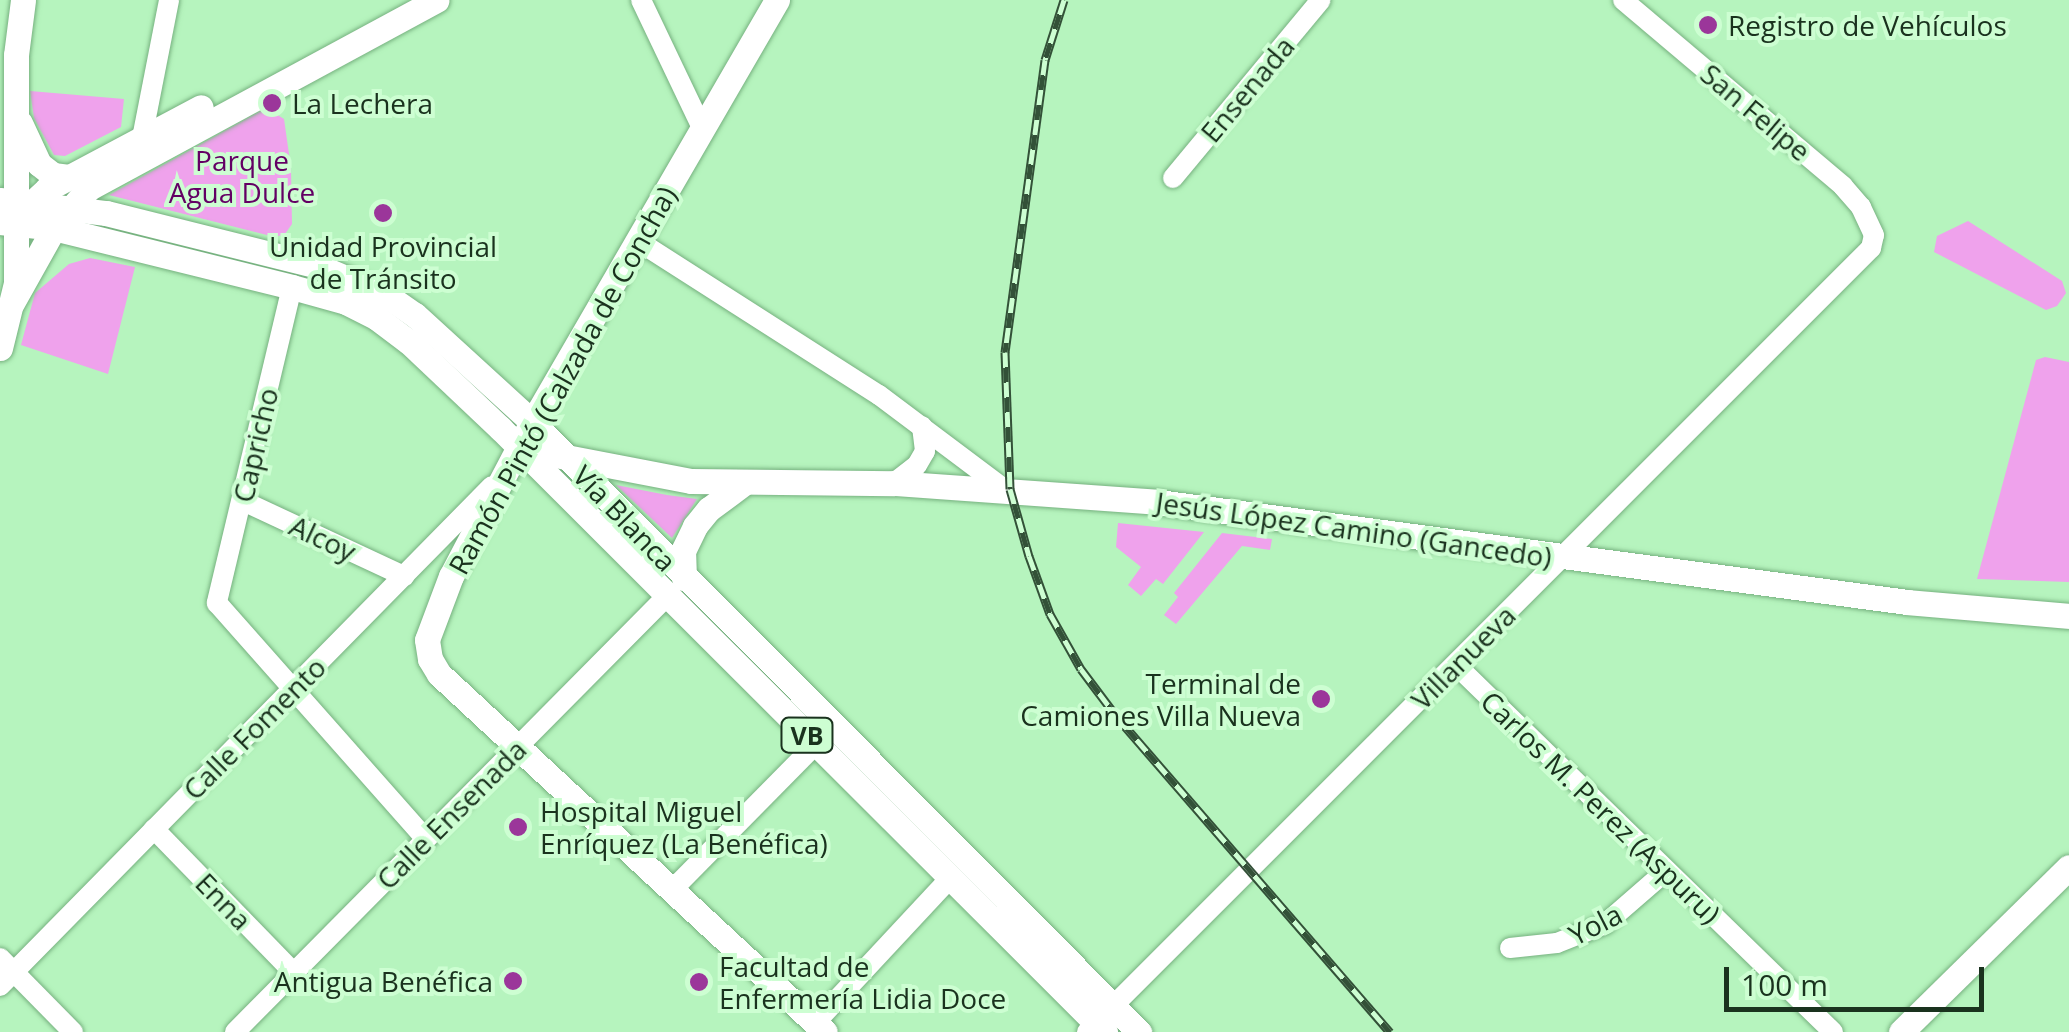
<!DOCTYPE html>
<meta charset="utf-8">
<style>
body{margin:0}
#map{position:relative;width:2069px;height:1032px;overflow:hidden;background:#b6f4be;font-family:"Open Sans",sans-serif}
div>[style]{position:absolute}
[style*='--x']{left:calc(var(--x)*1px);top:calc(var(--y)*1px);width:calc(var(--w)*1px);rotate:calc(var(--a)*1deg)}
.green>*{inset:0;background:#efa2ec}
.roads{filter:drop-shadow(0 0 2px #76b17f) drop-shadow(0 0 2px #76b17f)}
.minor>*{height:20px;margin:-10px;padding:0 10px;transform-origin:10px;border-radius:10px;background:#fff}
.major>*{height:25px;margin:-12.5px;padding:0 12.5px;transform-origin:12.5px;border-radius:12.5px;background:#fff}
.rail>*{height:9px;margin-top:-4.5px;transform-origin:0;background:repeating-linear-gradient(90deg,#cdfed2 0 15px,#335138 0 30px);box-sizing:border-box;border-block:2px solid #335138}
.dots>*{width:28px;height:28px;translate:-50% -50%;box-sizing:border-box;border:5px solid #cdfed2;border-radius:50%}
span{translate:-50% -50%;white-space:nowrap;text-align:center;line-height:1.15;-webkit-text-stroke:8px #cdfed2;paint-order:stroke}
.shield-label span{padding:2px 8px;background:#cdfed2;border:2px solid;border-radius:8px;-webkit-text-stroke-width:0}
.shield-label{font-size:25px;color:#1a321e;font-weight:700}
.poi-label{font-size:28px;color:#1a321e}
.left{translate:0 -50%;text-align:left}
.right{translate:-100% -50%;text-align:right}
.street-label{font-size:28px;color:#1a321e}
.park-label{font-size:28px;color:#630064}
.scale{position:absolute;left:1724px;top:967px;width:260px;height:45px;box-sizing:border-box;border:5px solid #1a321e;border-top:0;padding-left:12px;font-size:30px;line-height:35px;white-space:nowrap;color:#1a321e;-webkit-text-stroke:8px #cdfed2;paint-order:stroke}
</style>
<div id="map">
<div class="green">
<i style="clip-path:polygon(30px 91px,124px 99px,121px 127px,65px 156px,54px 155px,34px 118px)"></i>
<i style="clip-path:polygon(266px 108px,284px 119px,291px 168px,292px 224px,285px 234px,275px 237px,109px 195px)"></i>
<i style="clip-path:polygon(1968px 221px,2062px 281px,2066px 293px,2057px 306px,2046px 310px,1934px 252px,1937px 236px)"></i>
<i style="clip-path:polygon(90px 258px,135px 267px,108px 374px,21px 345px,35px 293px,69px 264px)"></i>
<i style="clip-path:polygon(2045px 357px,2069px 362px,2069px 582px,1977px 579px,2036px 360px)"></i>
<i style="clip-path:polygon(616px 485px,667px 495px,697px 499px,672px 538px)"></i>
<i style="clip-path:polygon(1118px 523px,1204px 532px,1163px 584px,1156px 579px,1141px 596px,1128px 585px,1141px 567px,1116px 547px)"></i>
<i style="clip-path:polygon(1222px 533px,1272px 539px,1270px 550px,1242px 546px,1176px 624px,1164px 615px,1178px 597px,1174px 593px)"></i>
</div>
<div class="roads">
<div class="minor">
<i style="--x:641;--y:0;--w:144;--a:64.5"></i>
<i style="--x:142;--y:138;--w:141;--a:-78.9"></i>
<i style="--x:1173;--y:178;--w:231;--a:-50.3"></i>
<i style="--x:638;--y:241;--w:286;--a:32.6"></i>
<i style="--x:879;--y:395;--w:155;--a:36.9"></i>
<i style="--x:292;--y:287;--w:325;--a:103.4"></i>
<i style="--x:217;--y:603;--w:315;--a:48.5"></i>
<i style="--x:894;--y:483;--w:29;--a:-38"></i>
<i style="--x:917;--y:465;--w:16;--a:-60"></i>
<i style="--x:925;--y:451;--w:25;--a:-97"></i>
<i style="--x:243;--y:501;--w:178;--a:25"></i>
<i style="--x:1456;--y:665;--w:526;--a:44.23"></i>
<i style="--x:154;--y:829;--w:201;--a:45.8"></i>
<i style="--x:672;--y:890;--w:205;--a:-45.4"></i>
<i style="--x:1510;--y:948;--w:47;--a:-6.1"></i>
<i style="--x:1557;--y:943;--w:52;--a:-21.6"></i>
<i style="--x:1605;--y:924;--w:81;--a:-41"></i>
<i style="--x:0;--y:958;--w:104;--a:45.4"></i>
<i style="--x:0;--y:986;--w:701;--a:-45.46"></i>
<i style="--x:815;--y:1023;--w:200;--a:-47"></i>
<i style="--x:235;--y:1032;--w:614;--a:-45.26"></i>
<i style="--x:1087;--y:1032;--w:1109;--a:-45"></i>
<i style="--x:1871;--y:248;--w:13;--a:-77"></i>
<i style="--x:1874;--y:235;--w:31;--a:-115"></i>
<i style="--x:1861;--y:207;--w:28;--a:-131"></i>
<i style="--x:1843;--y:186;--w:288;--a:-139.8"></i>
</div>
<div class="major">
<i style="--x:777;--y:0;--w:488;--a:120.1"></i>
<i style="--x:532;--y:422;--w:174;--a:117.7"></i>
<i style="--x:451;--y:576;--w:68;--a:110.6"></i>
<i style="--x:427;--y:640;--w:19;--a:81"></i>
<i style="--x:430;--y:659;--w:17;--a:59"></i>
<i style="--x:439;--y:674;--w:526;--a:42.84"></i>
<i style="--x:20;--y:123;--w:45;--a:65.1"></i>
<i style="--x:39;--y:164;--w:18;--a:38"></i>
<i style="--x:53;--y:175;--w:16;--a:7"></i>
<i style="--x:0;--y:200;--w:107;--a:7"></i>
<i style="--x:106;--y:213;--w:215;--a:14"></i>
<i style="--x:315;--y:265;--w:77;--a:22.9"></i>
<i style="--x:386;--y:295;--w:35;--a:35"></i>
<i style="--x:415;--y:315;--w:159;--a:42.4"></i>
<i style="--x:532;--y:422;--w:861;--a:45.14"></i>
<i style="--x:29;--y:206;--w:25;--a:-43"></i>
<i style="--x:47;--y:189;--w:174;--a:-28"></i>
<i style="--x:0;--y:222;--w:54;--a:6.3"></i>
<i style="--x:54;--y:228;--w:245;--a:13.9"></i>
<i style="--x:292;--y:287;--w:56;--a:15.5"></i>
<i style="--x:346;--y:302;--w:35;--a:27"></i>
<i style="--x:377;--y:318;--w:39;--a:37"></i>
<i style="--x:408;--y:341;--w:127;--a:43.4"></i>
<i style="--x:500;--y:428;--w:855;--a:44.95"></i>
<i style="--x:12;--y:303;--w:86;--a:-60.8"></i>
<i style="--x:54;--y:228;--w:53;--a:-48.8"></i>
<i style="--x:89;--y:188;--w:395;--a:-28.4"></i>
<i style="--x:0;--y:348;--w:67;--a:-76.2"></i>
<i style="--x:16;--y:283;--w:228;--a:-90"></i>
<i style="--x:16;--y:55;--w:55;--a:-82.7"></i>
<i style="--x:519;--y:448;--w:175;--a:10.9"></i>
<i style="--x:691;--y:481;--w:203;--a:0.6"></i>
<i style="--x:894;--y:483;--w:265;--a:4.1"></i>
<i style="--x:1158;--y:502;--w:756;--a:7.6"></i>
<i style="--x:1907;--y:602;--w:163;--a:4.9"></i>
<i style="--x:684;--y:578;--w:27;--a:-92"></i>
<i style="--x:683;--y:551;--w:28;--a:-64"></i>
<i style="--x:695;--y:526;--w:22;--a:-51"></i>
<i style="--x:709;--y:509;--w:44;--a:-36.6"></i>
<i style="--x:1901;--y:1032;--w:235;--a:-44.5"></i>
</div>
</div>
<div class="rail">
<i style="--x:1064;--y:0;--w:63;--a:107.6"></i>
<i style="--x:1045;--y:60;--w:295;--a:97.8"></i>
<i style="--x:1005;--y:352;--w:137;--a:87.9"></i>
<i style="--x:1010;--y:489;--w:70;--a:74.2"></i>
<i style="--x:1029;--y:556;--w:62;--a:70.1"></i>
<i style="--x:1050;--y:614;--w:63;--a:60.6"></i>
<i style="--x:1081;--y:669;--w:60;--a:53.1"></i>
<i style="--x:1117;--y:717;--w:417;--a:49.1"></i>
</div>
<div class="dots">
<i style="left:1708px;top:25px;background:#9b369a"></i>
<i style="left:272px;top:103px;background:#9b369a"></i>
<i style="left:383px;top:213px;background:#9b369a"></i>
<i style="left:1321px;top:699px;background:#9b369a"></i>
<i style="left:518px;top:827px;background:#9b369a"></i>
<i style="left:513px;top:981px;background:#9b369a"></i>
<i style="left:699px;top:982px;background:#9b369a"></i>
</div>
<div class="shield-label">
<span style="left:807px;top:735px">VB</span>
</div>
<div class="poi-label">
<span class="left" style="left:1728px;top:25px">Registro de Vehículos</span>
<span class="left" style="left:292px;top:103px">La Lechera</span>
<span style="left:383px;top:262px">Unidad Provincial<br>de Tránsito</span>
<span class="right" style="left:1301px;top:699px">Terminal de<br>Camiones Villa Nueva</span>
<span class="left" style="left:540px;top:827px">Hospital Miguel<br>Enríquez (La Benéfica)</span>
<span class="left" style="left:719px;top:982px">Facultad de<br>Enfermería Lidia Doce</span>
<span class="right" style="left:493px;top:981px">Antigua Benéfica</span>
</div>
<div class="street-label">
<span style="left:1247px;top:89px;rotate:-50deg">Ensenada</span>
<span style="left:1756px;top:112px;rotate:40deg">San Felipe</span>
<span style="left:562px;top:380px;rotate:-61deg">Ramón Pintó (Calzada de Concha)</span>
<span style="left:255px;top:445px;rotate:-77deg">Capricho</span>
<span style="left:625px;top:518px;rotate:46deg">Vía Blanca</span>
<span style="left:1354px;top:529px;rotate:8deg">Jesús López Camino (Gancedo)</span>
<span style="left:323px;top:538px;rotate:25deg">Alcoy</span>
<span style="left:1463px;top:657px;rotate:-45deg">Villanueva</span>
<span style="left:254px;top:728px;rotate:-45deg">Calle Fomento</span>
<span style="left:1601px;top:807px;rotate:44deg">Carlos M. Perez (Aspuru)</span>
<span style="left:451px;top:814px;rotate:-45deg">Calle Ensenada</span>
<span style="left:224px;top:901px;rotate:46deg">Enna</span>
<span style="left:1595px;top:924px;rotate:-27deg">Yola</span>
</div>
<div class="park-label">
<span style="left:242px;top:176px">Parque<br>Agua Dulce</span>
</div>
<div class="scale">100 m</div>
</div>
